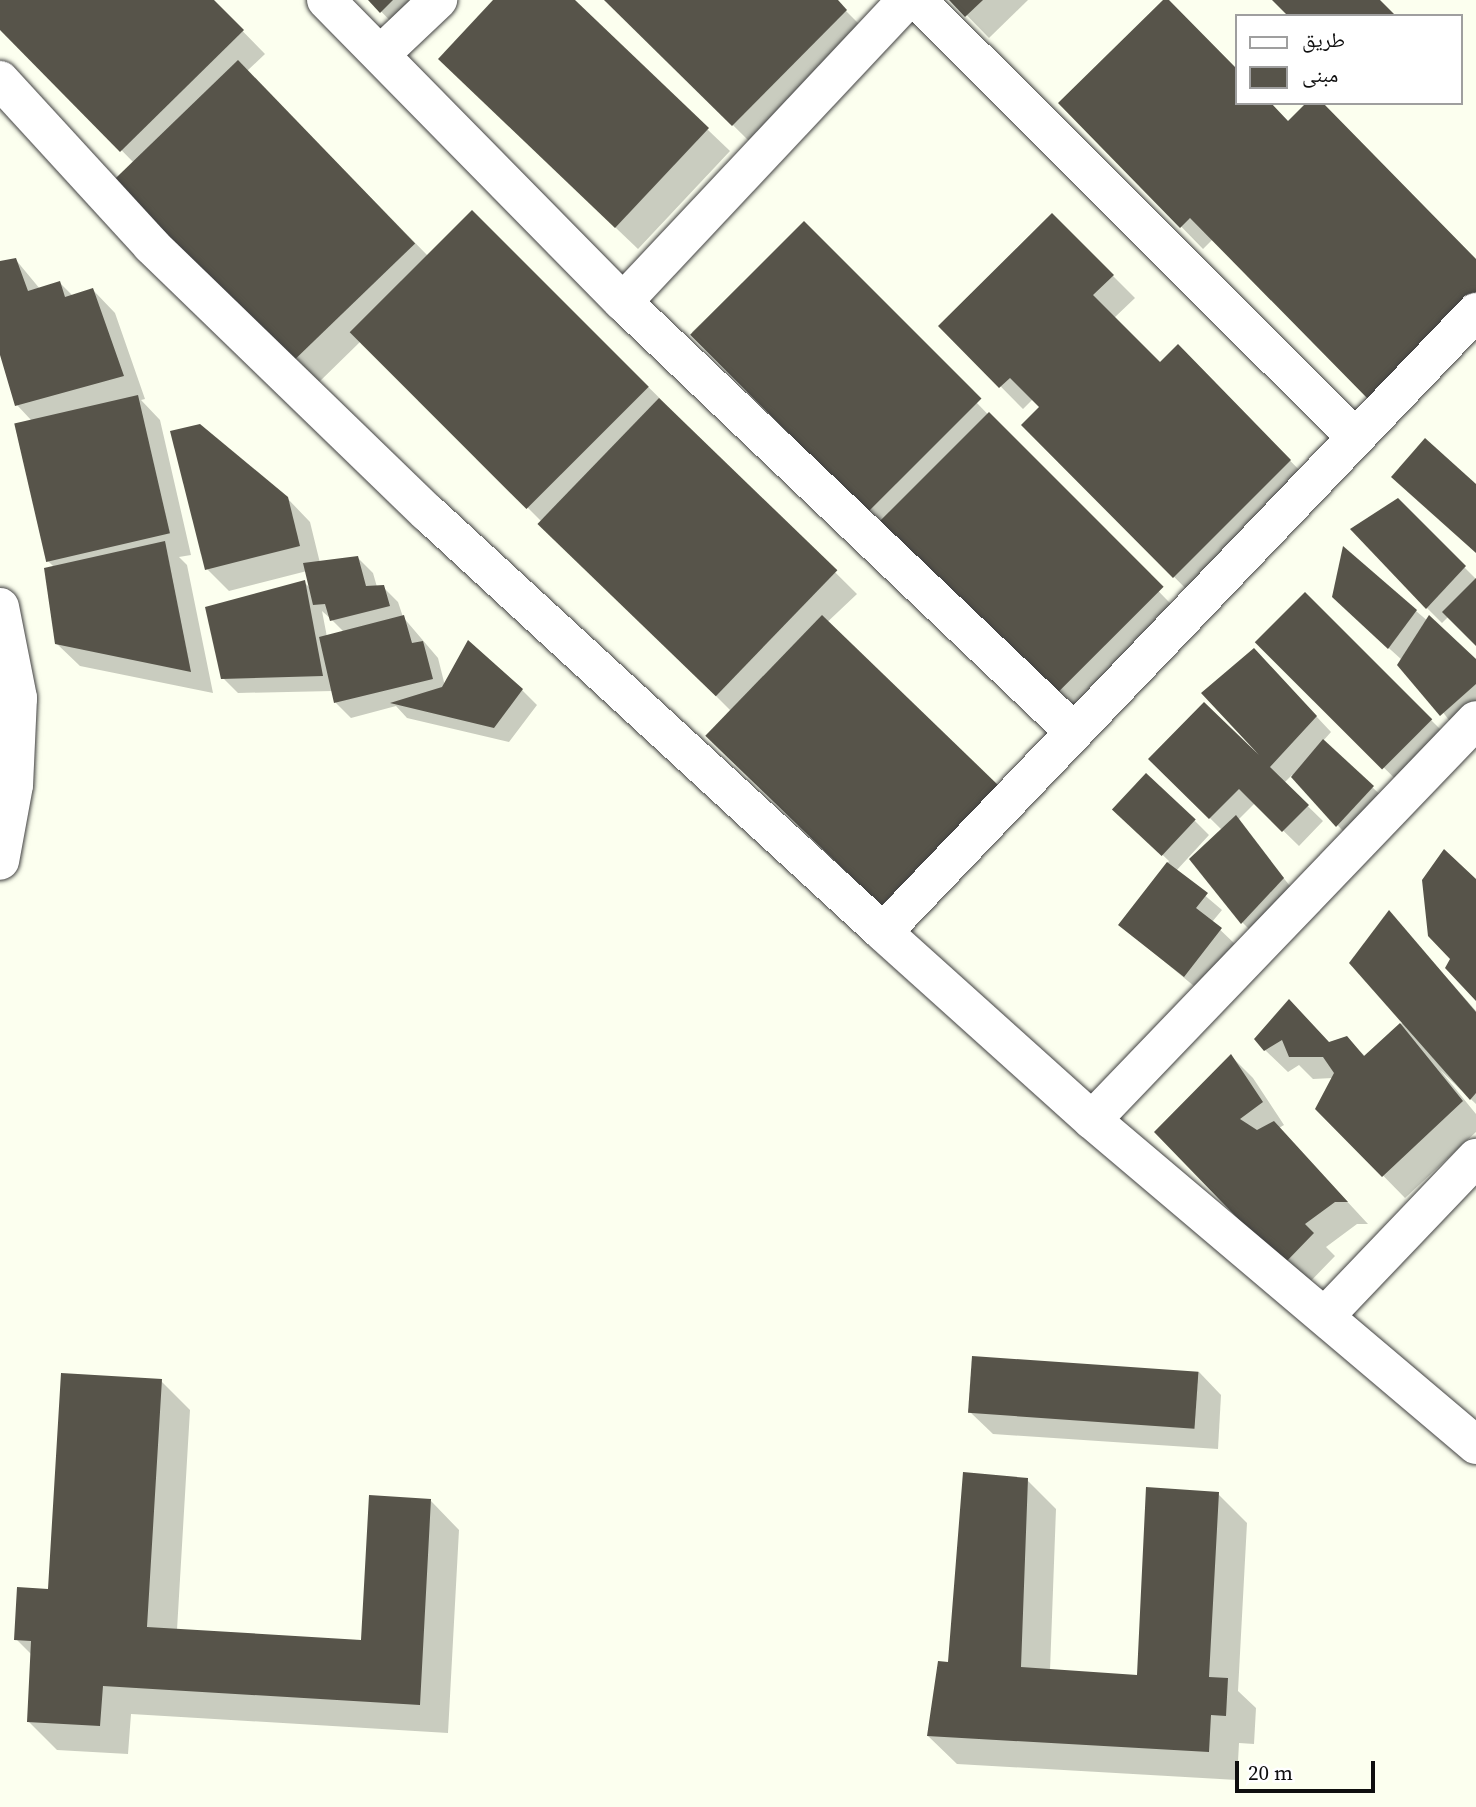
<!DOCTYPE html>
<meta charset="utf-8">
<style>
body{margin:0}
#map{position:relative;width:1476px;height:1807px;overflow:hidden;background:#fcffef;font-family:"Source Serif 4","Noto Naskh Arabic",serif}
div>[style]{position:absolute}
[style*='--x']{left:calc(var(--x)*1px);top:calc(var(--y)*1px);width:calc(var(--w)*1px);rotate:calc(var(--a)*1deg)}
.shadow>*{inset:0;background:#0003;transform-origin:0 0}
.building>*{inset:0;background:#57544a;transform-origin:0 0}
.roads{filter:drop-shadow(0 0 2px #414141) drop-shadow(0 0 2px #414141)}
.minor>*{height:38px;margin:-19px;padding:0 19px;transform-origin:19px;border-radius:19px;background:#fff}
span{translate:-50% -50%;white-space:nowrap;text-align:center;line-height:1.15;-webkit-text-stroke:7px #fff;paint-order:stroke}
.legend{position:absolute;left:1235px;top:14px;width:228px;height:91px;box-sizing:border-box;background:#fff;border:2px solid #9f9f9f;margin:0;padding:9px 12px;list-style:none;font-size:21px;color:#0e0e0e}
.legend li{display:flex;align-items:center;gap:14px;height:35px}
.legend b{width:35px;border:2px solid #9f9f9f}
.scale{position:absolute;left:1235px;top:1761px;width:140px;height:32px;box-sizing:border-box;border:4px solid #0e0e0e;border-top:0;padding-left:9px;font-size:21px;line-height:24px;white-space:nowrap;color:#0e0e0e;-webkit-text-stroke:5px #fff;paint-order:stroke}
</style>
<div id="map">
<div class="shadow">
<i style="clip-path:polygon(0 0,212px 0,265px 54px,247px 71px,428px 256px,472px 212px,857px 594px,732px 712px,361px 341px,316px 385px,135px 164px,0 26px)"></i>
<i style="clip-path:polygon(370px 0,437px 0,403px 34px)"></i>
<i style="clip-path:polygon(496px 0,572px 0,730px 151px,638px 249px,462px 81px)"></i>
<i style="clip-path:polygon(607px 0,835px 0,868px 33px,755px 147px)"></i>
<i style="clip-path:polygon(952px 0,1028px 0,989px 38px)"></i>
<i style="clip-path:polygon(1167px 0,1236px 70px,1236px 103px,1476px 261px,1476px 336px,1213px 239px,1203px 249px,1061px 103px)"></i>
<i style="clip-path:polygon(1052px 215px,1135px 298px,1114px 318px,1160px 365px,1178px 347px,1312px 483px,1196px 599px,1024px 425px,1041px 407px,1033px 399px,1023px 409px,941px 326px)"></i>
<i style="left:804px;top:224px;width:542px;height:156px;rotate:46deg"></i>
<i style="clip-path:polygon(16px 260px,40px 289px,60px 283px,73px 296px,93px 290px,115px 313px,145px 399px,141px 400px,160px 420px,191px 555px,179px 557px,187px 565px,213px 693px,80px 666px,57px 644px,54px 567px,46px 559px,31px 420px,17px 405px,0 349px,0 263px)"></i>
<i style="clip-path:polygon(evenodd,287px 498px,310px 522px,320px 563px,358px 558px,373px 573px,377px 587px,383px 587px,398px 602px,403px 617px,438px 658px,445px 686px,522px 690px,537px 705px,509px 742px,407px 718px,396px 706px,351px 718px,336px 703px,333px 691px,238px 693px,223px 678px,304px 582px,311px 589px,307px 571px,229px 591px,207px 569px,287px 498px,322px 611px,331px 619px,344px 632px,327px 637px,322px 611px)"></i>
<i style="clip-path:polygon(1398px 501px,1476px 579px,1476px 643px,1449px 616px,1442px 623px,1427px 608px)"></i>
<i style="left:1305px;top:594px;width:210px;height:67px;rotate:45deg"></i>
<i style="clip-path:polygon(1416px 611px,1476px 662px,1476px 712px,1456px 729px,1402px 660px,1349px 612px)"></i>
<i style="clip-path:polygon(1269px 666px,1331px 732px,1323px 741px,1388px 802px,1352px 841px,1292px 775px,1284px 783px,1323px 821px,1299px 846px,1255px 803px,1238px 820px,1297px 895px,1257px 937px,1242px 922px,1222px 830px,1150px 759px,1256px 754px)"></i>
<i style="clip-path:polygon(1194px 820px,1209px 835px,1176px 871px,1222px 910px,1212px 922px,1236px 945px,1200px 991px,1120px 925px,1169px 861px,1130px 824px)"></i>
<i style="clip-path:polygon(1389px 912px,1476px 1011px,1476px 1104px,1440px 1070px,1476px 1114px,1476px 1132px,1405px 1198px,1318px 1109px,1333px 1078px,1313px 1079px,1299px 1065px,1288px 1072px,1265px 1050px,1289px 1002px,1330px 1044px,1346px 1038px,1366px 1057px,1403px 1022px)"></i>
<i style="clip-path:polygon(1231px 1056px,1253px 1078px,1284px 1125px,1279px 1128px,1368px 1224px,1357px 1224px,1326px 1247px,1335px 1256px,1306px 1286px,1157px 1132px)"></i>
<i style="clip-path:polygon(1199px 1372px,1221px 1395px,1218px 1449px,993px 1434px,970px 1412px)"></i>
<i style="clip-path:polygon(161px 1381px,190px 1410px,177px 1630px,362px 1642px,431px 1501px,459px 1530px,448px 1733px,131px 1714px,128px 1754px,57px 1750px,28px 1721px,32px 1655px,16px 1639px,50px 1591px)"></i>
<i style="clip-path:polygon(1027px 1480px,1056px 1509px,1050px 1671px,1138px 1677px,1218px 1494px,1247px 1523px,1238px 1691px,1256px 1708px,1254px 1744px,1239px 1743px,1237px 1780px,957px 1764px,928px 1736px,950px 1664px)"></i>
</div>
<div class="building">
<i style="clip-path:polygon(0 0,214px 0,244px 30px,120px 152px,0 30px)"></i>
<i style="clip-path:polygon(368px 0,393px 0,380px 13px)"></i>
<i style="clip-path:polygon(493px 0,575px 0,709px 128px,615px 228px,438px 59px)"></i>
<i style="clip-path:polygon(604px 0,838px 0,847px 10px,732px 126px)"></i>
<i style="clip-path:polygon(949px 0,983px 0,965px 17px)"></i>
<i style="clip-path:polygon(1163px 0,1169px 0,1236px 68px,1236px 103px,1271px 103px,1288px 121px,1306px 103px,1323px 103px,1476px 259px,1476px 292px,1368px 399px,1190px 218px,1180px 228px,1058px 103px)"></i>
<i style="clip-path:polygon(1272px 0,1380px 0,1396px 16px,1288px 16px)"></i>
<i style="left:238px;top:60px;width:255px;height:173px;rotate:46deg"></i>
<i style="left:472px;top:210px;width:250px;height:173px;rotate:45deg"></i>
<i style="clip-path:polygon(1052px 213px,1114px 275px,1093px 295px,1160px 362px,1178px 344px,1291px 460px,1173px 578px,1021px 425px,1039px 407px,1010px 378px,999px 388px,938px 326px)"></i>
<i style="left:804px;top:221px;width:251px;height:161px;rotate:45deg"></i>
<i style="clip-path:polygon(16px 258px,28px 291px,60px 281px,65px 297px,93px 288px,124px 376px,15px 406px,0 355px,0 261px)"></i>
<i style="left:138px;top:395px;width:142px;height:127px;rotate:77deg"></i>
<i style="left:659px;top:398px;width:248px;height:175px;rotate:44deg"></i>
<i style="left:989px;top:412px;width:247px;height:155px;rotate:45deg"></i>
<i style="clip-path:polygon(200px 424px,288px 497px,300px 546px,205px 570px,170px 431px)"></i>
<i style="clip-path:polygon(1425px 438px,1476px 484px,1476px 553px,1391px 477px)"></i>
<i style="clip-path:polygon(1398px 498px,1466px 566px,1426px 609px,1350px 529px)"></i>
<i style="clip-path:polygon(165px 541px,191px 672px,55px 644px,44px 568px)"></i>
<i style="clip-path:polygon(1343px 546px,1417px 610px,1388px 649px,1332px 597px)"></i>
<i style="clip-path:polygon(358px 556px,366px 586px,384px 585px,390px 606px,330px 621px,325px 604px,313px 605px,303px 563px)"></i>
<i style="clip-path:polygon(1476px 578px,1476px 646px,1442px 612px)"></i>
<i style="clip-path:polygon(305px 580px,323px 676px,221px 679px,205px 607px)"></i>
<i style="left:1305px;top:592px;width:180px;height:71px;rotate:45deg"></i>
<i style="clip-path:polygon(404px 615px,412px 643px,423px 641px,433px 679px,334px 703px,319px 637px)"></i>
<i style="left:822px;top:615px;width:245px;height:168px;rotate:44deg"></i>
<i style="clip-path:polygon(1429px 615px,1476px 659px,1476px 684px,1440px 716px,1397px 665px)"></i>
<i style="clip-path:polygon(468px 640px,523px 689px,494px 728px,390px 703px,442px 687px)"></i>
<i style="clip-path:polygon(1254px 648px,1317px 716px,1270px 767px,1309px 805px,1282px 832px,1239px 789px,1209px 819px,1148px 759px,1204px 702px,1259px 755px,1201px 693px)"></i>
<i style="clip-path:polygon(1323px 739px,1374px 786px,1336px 827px,1291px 777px)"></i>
<i style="left:1146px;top:773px;width:68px;height:50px;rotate:43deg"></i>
<i style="clip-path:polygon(1236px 815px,1284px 878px,1241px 924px,1189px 859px)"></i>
<i style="clip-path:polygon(1444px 849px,1476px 879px,1476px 1001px,1445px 968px,1450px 959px,1428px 936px,1422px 880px)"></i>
<i style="clip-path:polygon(1167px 862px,1208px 893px,1196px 908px,1222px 928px,1184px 977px,1118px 925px)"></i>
<i style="clip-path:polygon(1389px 910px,1476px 1012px,1476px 1093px,1470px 1100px,1349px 963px)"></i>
<i style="clip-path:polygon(1289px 999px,1329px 1042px,1347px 1036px,1364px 1056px,1400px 1023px,1463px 1101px,1382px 1177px,1315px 1109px,1334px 1073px,1323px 1057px,1289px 1057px,1282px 1040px,1264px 1051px,1254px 1039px)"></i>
<i style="clip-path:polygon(1231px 1054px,1263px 1102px,1240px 1119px,1257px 1130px,1274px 1121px,1348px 1202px,1335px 1202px,1305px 1224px,1314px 1233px,1283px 1265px,1154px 1132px)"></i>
<i style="left:972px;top:1356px;width:227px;height:57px;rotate:4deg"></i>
<i style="clip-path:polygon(61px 1373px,162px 1379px,147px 1627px,361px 1640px,369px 1495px,431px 1499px,420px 1705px,103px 1686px,100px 1726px,27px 1722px,31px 1641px,14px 1640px,17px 1587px,48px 1589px)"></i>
<i style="clip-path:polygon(963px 1472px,1028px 1478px,1021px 1667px,1137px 1675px,1146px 1487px,1219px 1492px,1209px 1677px,1228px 1678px,1226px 1716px,1211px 1715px,1209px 1752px,927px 1736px,938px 1661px,948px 1662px)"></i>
</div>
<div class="roads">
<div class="minor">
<i style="--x:326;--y:0;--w:424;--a:45.5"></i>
<i style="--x:623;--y:302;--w:620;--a:43.63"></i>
<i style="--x:917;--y:0;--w:617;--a:44.93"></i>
<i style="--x:381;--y:54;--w:79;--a:-43.5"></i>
<i style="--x:0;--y:80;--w:224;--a:47.5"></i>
<i style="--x:151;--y:245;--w:385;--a:44.1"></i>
<i style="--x:428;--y:513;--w:619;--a:42.64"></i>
<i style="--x:883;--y:932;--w:858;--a:-46.28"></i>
<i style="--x:623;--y:302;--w:415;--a:-46.8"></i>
<i style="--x:0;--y:607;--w:93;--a:78.8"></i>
<i style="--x:18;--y:698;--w:87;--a:92.6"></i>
<i style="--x:14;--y:785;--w:77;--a:100.4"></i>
<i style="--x:883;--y:932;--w:281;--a:42"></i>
<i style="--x:1092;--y:1120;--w:503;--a:40.24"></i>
<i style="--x:1092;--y:1120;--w:554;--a:-46.17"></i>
<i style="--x:1325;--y:1316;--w:219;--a:-46.3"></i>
</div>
</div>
<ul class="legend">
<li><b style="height:9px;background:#fff"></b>طريق</li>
<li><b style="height:19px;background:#57544a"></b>مبنى</li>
</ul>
<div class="scale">20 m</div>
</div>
